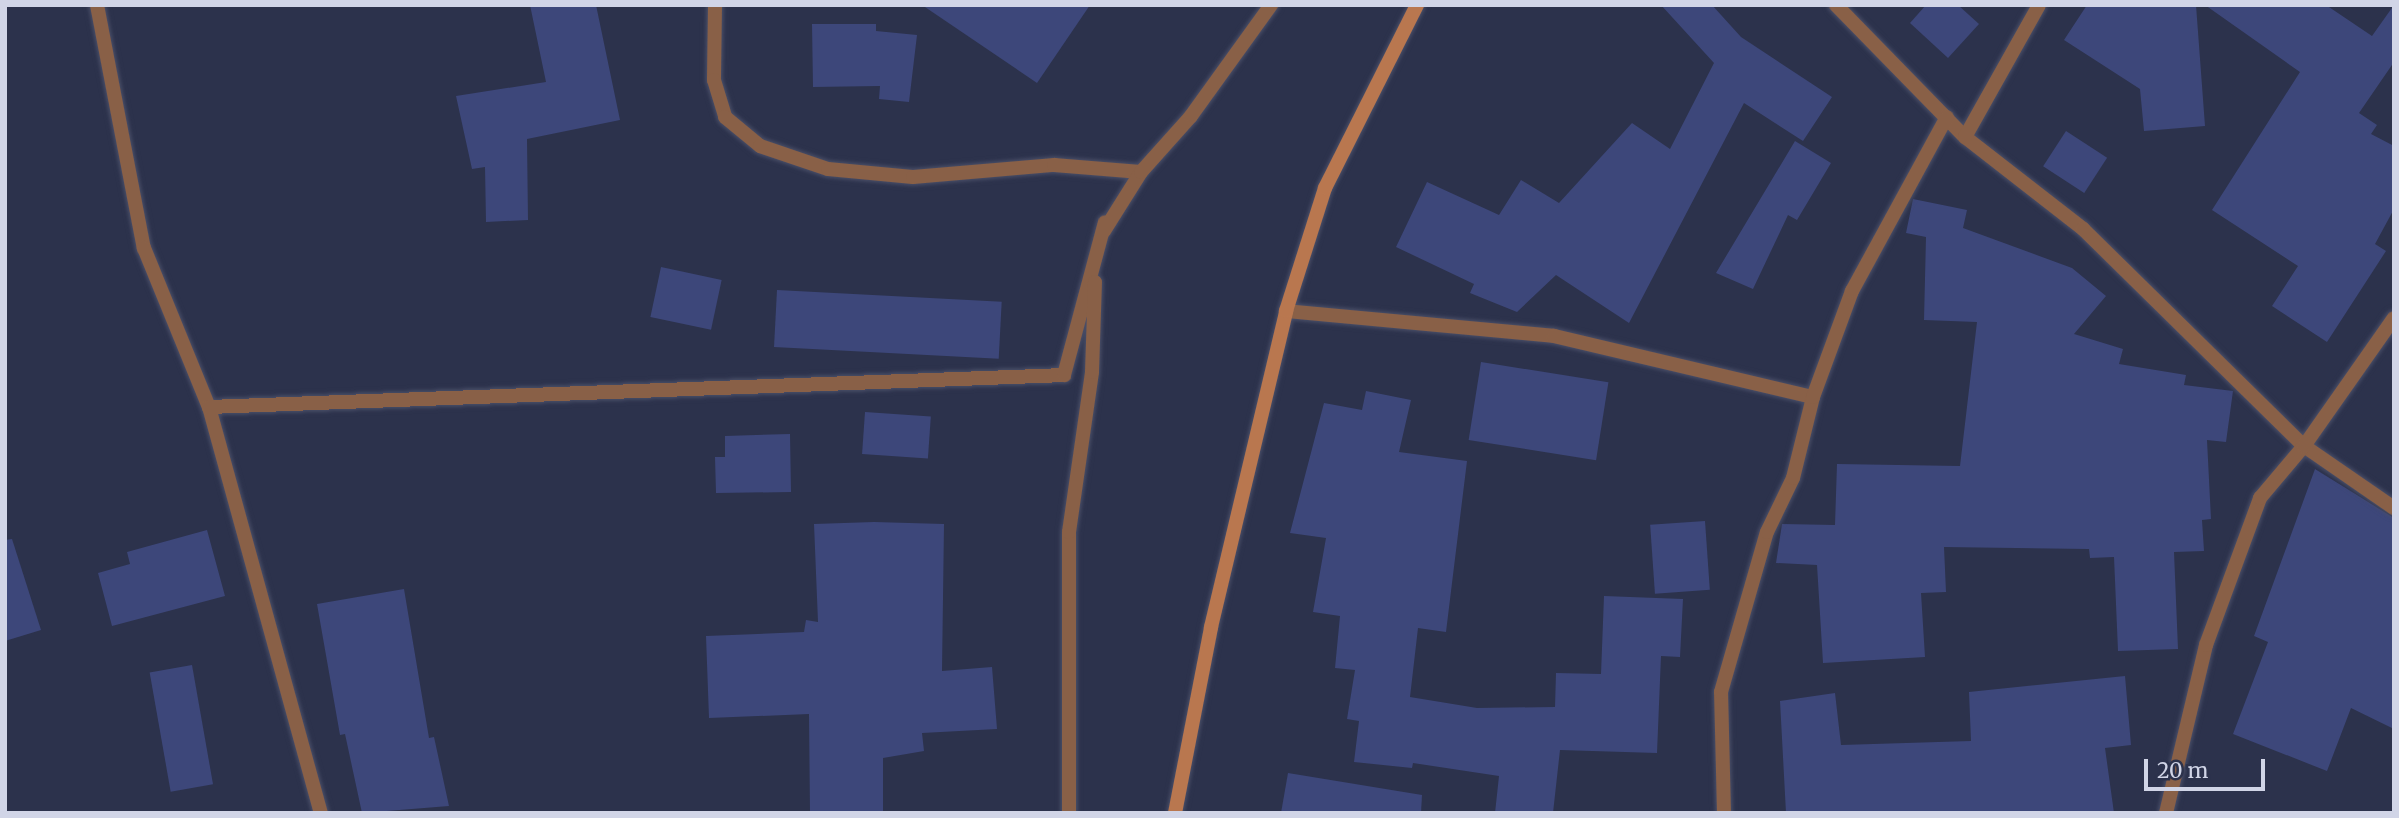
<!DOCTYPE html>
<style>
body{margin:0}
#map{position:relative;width:2399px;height:818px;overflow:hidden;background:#2c324c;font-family:Merriweather,serif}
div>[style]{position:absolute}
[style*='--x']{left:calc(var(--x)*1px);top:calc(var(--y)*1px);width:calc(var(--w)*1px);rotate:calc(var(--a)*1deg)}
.building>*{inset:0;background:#3d477a;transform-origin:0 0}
.roads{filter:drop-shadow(0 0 2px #4a4f68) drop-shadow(0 0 2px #4a4f68)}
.street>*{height:14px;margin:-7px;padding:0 7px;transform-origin:7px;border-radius:7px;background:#896047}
.secondary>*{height:14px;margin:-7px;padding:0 7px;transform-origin:7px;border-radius:7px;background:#b9774f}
span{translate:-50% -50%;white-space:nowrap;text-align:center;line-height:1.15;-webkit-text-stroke:7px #2c324c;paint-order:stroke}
.frame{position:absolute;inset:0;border:7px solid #d1d5e7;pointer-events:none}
.scale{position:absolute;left:2144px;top:759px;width:121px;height:32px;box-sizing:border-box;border:4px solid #d1d5e7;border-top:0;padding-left:9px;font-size:21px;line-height:24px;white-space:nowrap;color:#d1d5e7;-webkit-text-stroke:5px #2c324c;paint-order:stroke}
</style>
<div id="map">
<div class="building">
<i style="clip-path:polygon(530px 5px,596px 5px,620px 120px,527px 139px,528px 220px,486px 222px,485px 167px,472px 169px,456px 96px,546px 82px)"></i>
<i style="clip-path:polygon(922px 5px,1090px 5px,1037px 83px)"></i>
<i style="clip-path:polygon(1661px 5px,1712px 5px,1741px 37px,1832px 97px,1803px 141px,1744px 103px,1629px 323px,1556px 275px,1517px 312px,1470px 293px,1474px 284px,1396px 247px,1427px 182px,1499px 215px,1521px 180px,1559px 203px,1632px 123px,1670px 149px,1714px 63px)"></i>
<i style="clip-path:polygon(1926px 5px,1958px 5px,1979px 24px,1948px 58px,1910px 23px)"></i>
<i style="clip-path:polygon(2087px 5px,2196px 5px,2205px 126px,2144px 131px,2140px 89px,2064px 40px)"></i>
<i style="clip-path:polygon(2205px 5px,2326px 5px,2372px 36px,2394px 5px,2394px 62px,2359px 113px,2377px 125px,2371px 134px,2394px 146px,2394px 209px,2375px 244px,2386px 251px,2327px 342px,2272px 306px,2298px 266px,2212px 210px,2300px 72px)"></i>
<i style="clip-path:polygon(812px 24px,876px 24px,876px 31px,917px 35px,909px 102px,879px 99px,880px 86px,813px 87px)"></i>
<i style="left:2066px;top:131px;width:49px;height:42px;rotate:33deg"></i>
<i style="clip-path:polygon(1795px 141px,1831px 163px,1797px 220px,1788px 215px,1753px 289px,1716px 273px)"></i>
<i style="clip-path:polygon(1913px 199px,1967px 210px,1963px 228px,2072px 268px,2106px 296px,2074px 334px,2123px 349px,2119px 364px,2186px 375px,2184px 385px,2233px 391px,2226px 442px,2207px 440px,2211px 519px,2202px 520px,2204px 551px,2174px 552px,2178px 649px,2118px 651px,2114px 557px,2090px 558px,2089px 549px,1944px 547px,1946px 592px,1921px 593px,1925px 657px,1823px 663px,1817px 565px,1776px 563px,1782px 524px,1835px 525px,1837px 464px,1960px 466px,1977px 322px,1924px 320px,1926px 237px,1906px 233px)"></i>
<i style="left:661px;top:267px;width:62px;height:51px;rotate:12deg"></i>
<i style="left:777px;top:290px;width:225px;height:57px;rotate:3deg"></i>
<i style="left:1481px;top:362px;width:129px;height:79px;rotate:9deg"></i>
<i style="clip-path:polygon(1366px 391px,1411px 400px,1399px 452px,1467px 461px,1446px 632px,1418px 628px,1410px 697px,1477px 708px,1555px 707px,1556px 673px,1601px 674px,1604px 596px,1683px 599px,1680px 657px,1661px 656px,1657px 753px,1560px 750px,1553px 813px,1495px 813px,1499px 776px,1413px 763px,1412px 768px,1354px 762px,1359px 721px,1347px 719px,1355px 670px,1335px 668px,1340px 616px,1313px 612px,1326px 538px,1290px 533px,1324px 403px,1362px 410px)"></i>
<i style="left:865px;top:412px;width:66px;height:42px;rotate:4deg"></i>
<i style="clip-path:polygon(790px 434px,791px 492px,716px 493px,715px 457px,725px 457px,725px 436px)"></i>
<i style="clip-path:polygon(2315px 469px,2394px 518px,2394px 729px,2351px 708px,2327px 771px,2233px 734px,2268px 642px,2254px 636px)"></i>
<i style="left:1705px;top:521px;width:69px;height:55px;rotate:86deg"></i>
<i style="clip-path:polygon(874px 522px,944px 524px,942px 671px,992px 667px,997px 729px,922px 733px,924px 751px,883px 758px,883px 813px,810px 813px,809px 714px,709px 718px,706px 636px,804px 632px,806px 620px,818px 622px,814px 524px)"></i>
<i style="clip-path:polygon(207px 530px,225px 596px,112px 626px,98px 573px,130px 564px,127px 552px)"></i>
<i style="clip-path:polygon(12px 539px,41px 630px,5px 641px,5px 540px)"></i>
<i style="clip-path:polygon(404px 589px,429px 738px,434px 737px,449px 806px,362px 813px,345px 734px,340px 735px,317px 604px)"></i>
<i style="left:192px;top:665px;width:121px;height:43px;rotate:80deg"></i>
<i style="clip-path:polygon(2125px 676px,2131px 745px,2105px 748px,2114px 813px,1786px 813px,1780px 701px,1835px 693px,1841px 745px,1971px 741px,1969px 692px)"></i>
<i style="clip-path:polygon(1288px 773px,1422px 795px,1421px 813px,1281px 813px)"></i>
</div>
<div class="roads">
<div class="street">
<i style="--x:97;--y:5;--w:248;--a:79.1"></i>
<i style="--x:144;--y:248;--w:172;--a:67.8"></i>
<i style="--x:209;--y:407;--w:421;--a:74.6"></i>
<i style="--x:715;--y:5;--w:75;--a:90.8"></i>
<i style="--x:714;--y:80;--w:39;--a:73"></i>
<i style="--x:725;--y:117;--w:45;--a:39.6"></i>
<i style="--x:760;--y:146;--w:72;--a:18.7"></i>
<i style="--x:828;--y:169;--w:85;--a:5.4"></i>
<i style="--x:913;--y:177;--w:142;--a:-4.9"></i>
<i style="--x:1054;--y:165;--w:87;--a:4.6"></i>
<i style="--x:1836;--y:5;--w:185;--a:45.7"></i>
<i style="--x:1965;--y:137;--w:150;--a:37.9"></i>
<i style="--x:2083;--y:229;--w:310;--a:44.5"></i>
<i style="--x:2304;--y:446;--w:109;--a:34.6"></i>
<i style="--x:1965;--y:137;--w:151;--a:-60.7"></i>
<i style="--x:1104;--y:231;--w:70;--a:-57.9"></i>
<i style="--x:1141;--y:172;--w:75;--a:-48.2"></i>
<i style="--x:1191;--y:116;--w:137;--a:-54.2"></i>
<i style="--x:1286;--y:311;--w:269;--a:5.3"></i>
<i style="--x:1554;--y:336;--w:266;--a:13.3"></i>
<i style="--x:209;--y:407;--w:856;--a:-2.14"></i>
<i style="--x:1064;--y:375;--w:158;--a:-75"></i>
<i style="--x:1069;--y:813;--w:281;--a:-90"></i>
<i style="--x:1069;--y:532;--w:162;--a:-81.8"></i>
<i style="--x:1092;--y:372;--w:90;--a:-88.1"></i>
<i style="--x:1724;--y:813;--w:121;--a:-91.4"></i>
<i style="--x:1721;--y:692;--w:166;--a:-74"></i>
<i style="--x:1767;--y:532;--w:60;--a:-64.3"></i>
<i style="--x:1793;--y:478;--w:83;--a:-76.1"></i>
<i style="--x:1813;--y:397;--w:113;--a:-69.8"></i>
<i style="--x:1852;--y:291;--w:198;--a:-61.4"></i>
<i style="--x:2166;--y:813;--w:173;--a:-76.6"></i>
<i style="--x:2206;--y:645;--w:157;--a:-69.8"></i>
<i style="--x:2260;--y:498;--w:68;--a:-49.8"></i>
<i style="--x:2304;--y:446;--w:156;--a:-54.9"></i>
</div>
<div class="secondary">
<i style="--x:1175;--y:813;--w:189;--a:-79"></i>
<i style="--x:1211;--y:627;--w:325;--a:-76.6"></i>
<i style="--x:1286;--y:311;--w:129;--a:-72.4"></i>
<i style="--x:1325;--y:188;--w:205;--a:-63.3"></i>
</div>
</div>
<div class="frame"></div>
<div class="scale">20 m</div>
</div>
